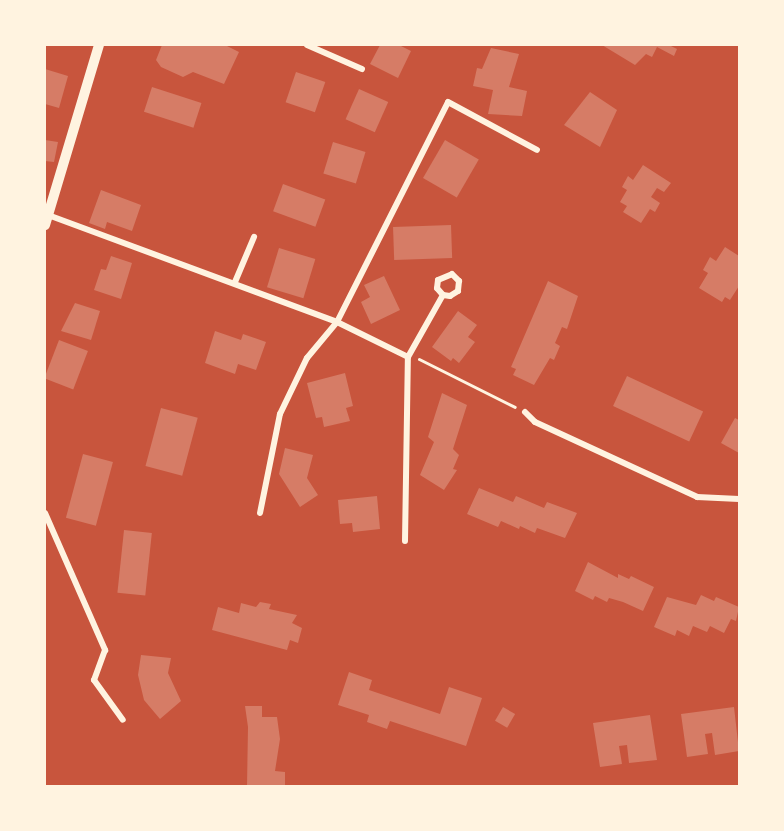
<!DOCTYPE html>
<style>
body{margin:0}
#map{position:relative;width:784px;height:831px;overflow:hidden;background:#c8553d;font-family:"Crimson Pro",serif}
div>[style]{position:absolute}
[style*='--x']{left:calc(var(--x)*1px);top:calc(var(--y)*1px);width:calc(var(--w)*1px);rotate:calc(var(--a)*1deg)}
.building>*{inset:0;background:#d67c66;transform-origin:0 0}
.path>*{height:3px;margin:-1.5px;padding:0 1.5px;transform-origin:1.5px;border-radius:1.5px;background:#fff3e0}
.minor>*{height:6px;margin:-3px;padding:0 3px;transform-origin:3px;border-radius:3px;background:#fff3e0}
.tertiary>*{height:10px;margin:-5px;padding:0 5px;transform-origin:5px;border-radius:5px;background:#fff3e0}
span{translate:-50% -50%;white-space:nowrap;text-align:center;line-height:1.15;-webkit-text-stroke:4.5px #fff3e0;paint-order:stroke}
.frame{position:absolute;inset:0;border:46px solid #fff3e0;pointer-events:none}
</style>
<div id="map">
<div class="building">
<i style="clip-path:polygon(162px 45px,225px 45px,239px 52px,224px 84px,193px 72px,183px 77px,161px 67px,156px 60px)"></i>
<i style="clip-path:polygon(380px 45px,399px 45px,411px 51px,398px 78px,370px 64px)"></i>
<i style="clip-path:polygon(602px 45px,669px 45px,677px 49px,674px 56px,657px 47px,652px 57px,646px 54px,635px 65px)"></i>
<i style="clip-path:polygon(491px 48px,519px 54px,509px 87px,527px 91px,522px 116px,488px 114px,493px 90px,473px 86px,477px 68px,482px 69px)"></i>
<i style="clip-path:polygon(45px 69px,68px 76px,59px 108px,45px 104px)"></i>
<i style="left:296px;top:72px;width:31px;height:32px;rotate:19deg"></i>
<i style="left:152px;top:87px;width:52px;height:26px;rotate:18deg"></i>
<i style="left:359px;top:89px;width:32px;height:33px;rotate:24deg"></i>
<i style="clip-path:polygon(590px 92px,617px 110px,600px 147px,564px 125px)"></i>
<i style="clip-path:polygon(45px 140px,58px 142px,54px 162px,45px 161px)"></i>
<i style="left:445px;top:140px;width:39px;height:44px;rotate:30deg"></i>
<i style="left:333px;top:142px;width:34px;height:33px;rotate:17deg"></i>
<i style="clip-path:polygon(643px 165px,671px 183px,664px 192px,657px 188px,651px 197px,660px 203px,655px 212px,650px 209px,641px 223px,623px 212px,627px 206px,620px 202px,627px 190px,622px 187px,628px 176px,633px 180px)"></i>
<i style="left:283px;top:184px;width:45px;height:29px;rotate:20deg"></i>
<i style="clip-path:polygon(101px 190px,141px 205px,132px 231px,107px 222px,105px 229px,89px 223px)"></i>
<i style="left:451px;top:225px;width:33px;height:58px;rotate:88deg"></i>
<i style="clip-path:polygon(725px 247px,739px 256px,739px 286px,730px 300px,725px 297px,722px 302px,699px 288px,708px 273px,703px 270px,710px 257px,716px 261px)"></i>
<i style="left:279px;top:248px;width:38px;height:41px;rotate:17deg"></i>
<i style="clip-path:polygon(111px 256px,132px 263px,121px 299px,94px 290px,101px 269px,106px 270px)"></i>
<i style="clip-path:polygon(384px 276px,400px 310px,371px 324px,361px 302px,370px 297px,364px 285px)"></i>
<i style="clip-path:polygon(548px 281px,578px 296px,567px 329px,562px 327px,555px 343px,560px 346px,554px 360px,550px 358px,534px 385px,513px 375px,516px 369px,511px 367px)"></i>
<i style="clip-path:polygon(75px 303px,100px 311px,91px 340px,61px 331px)"></i>
<i style="clip-path:polygon(458px 311px,477px 325px,468px 337px,475px 342px,459px 363px,453px 358px,451px 361px,432px 347px)"></i>
<i style="clip-path:polygon(215px 331px,241px 340px,243px 334px,266px 342px,256px 370px,238px 364px,235px 374px,205px 363px)"></i>
<i style="left:59px;top:340px;width:31px;height:41px;rotate:21deg"></i>
<i style="clip-path:polygon(345px 373px,353px 406px,346px 408px,350px 421px,324px 427px,322px 417px,316px 418px,307px 383px)"></i>
<i style="left:627px;top:376px;width:84px;height:33px;rotate:25deg"></i>
<i style="clip-path:polygon(442px 393px,467px 405px,453px 449px,459px 455px,453px 469px,457px 470px,444px 490px,420px 475px,434px 442px,428px 437px)"></i>
<i style="left:161px;top:408px;width:38px;height:60px;rotate:15deg"></i>
<i style="clip-path:polygon(735px 418px,739px 420px,739px 453px,721px 443px)"></i>
<i style="clip-path:polygon(285px 448px,313px 455px,307px 478px,318px 495px,300px 507px,279px 474px)"></i>
<i style="left:83px;top:454px;width:31px;height:66px;rotate:15deg"></i>
<i style="clip-path:polygon(479px 488px,513px 502px,516px 496px,544px 508px,547px 502px,577px 513px,565px 538px,537px 528px,535px 533px,520px 526px,519px 529px,501px 521px,498px 527px,467px 514px)"></i>
<i style="clip-path:polygon(377px 496px,380px 529px,353px 532px,352px 523px,340px 524px,338px 500px)"></i>
<i style="left:124px;top:530px;width:28px;height:63px;rotate:6deg"></i>
<i style="clip-path:polygon(588px 562px,618px 578px,618px 574px,629px 579px,631px 576px,654px 587px,643px 611px,623px 602px,609px 598px,607px 602px,595px 596px,593px 600px,575px 591px)"></i>
<i style="clip-path:polygon(701px 595px,714px 601px,716px 597px,739px 607px,736px 621px,731px 619px,724px 633px,710px 626px,707px 632px,693px 626px,689px 636px,677px 630px,675px 636px,654px 627px,667px 597px,696px 605px)"></i>
<i style="clip-path:polygon(260px 602px,271px 604px,269px 609px,297px 615px,292px 623px,302px 628px,298px 643px,290px 640px,287px 650px,212px 630px,218px 607px,239px 613px,241px 603px,256px 607px)"></i>
<i style="clip-path:polygon(141px 655px,171px 658px,168px 673px,181px 701px,160px 719px,144px 700px,138px 675px)"></i>
<i style="clip-path:polygon(349px 672px,372px 680px,369px 690px,440px 714px,449px 687px,482px 698px,466px 746px,390px 721px,387px 729px,367px 722px,369px 715px,338px 705px)"></i>
<i style="clip-path:polygon(245px 706px,262px 706px,262px 717px,277px 717px,280px 739px,275px 771px,285px 772px,285px 786px,247px 786px,248px 727px)"></i>
<i style="left:503px;top:707px;width:14px;height:16px;rotate:30deg"></i>
<i style="clip-path:polygon(734px 707px,739px 751px,715px 755px,712px 733px,705px 734px,708px 754px,687px 757px,681px 714px)"></i>
<i style="clip-path:polygon(650px 715px,657px 760px,629px 763px,627px 745px,619px 746px,622px 764px,600px 767px,593px 723px)"></i>
</div>
<div class="path">
<i style="--x:419;--y:359;--w:107;--a:26.6"></i>
</div>
<div class="minor">
<i style="--x:307;--y:45;--w:60;--a:23.6"></i>
<i style="--x:48;--y:215;--w:308;--a:20.3"></i>
<i style="--x:337;--y:322;--w:79;--a:26.2"></i>
<i style="--x:235;--y:282;--w:49;--a:-67.1"></i>
<i style="--x:525;--y:412;--w:14;--a:45"></i>
<i style="--x:535;--y:422;--w:179;--a:24.8"></i>
<i style="--x:697;--y:497;--w:42;--a:2.7"></i>
<i style="--x:45;--y:513;--w:150;--a:66.3"></i>
<i style="--x:105;--y:650;--w:32;--a:110"></i>
<i style="--x:94;--y:680;--w:49;--a:54.1"></i>
<i style="--x:260;--y:513;--w:101;--a:-78.6"></i>
<i style="--x:280;--y:414;--w:62;--a:-64.3"></i>
<i style="--x:307;--y:358;--w:47;--a:-50.2"></i>
<i style="--x:337;--y:322;--w:246;--a:-63.2"></i>
<i style="--x:448;--y:102;--w:101;--a:28.3"></i>
<i style="--x:405;--y:541;--w:184;--a:-89.1"></i>
<i style="--x:408;--y:357;--w:71;--a:-60.6"></i>
<i style="--x:443;--y:295;--w:9;--a:-131"></i>
<i style="--x:437;--y:288;--w:8;--a:-83"></i>
<i style="--x:438;--y:280;--w:15;--a:-23"></i>
<i style="--x:452;--y:274;--w:10;--a:45"></i>
<i style="--x:459;--y:281;--w:10;--a:96"></i>
<i style="--x:458;--y:291;--w:9;--a:148"></i>
<i style="--x:450;--y:296;--w:7;--a:-172"></i>
</div>
<div class="tertiary">
<i style="--x:45;--y:225;--w:188;--a:-73.3"></i>
</div>
<div class="frame"></div>
</div>
